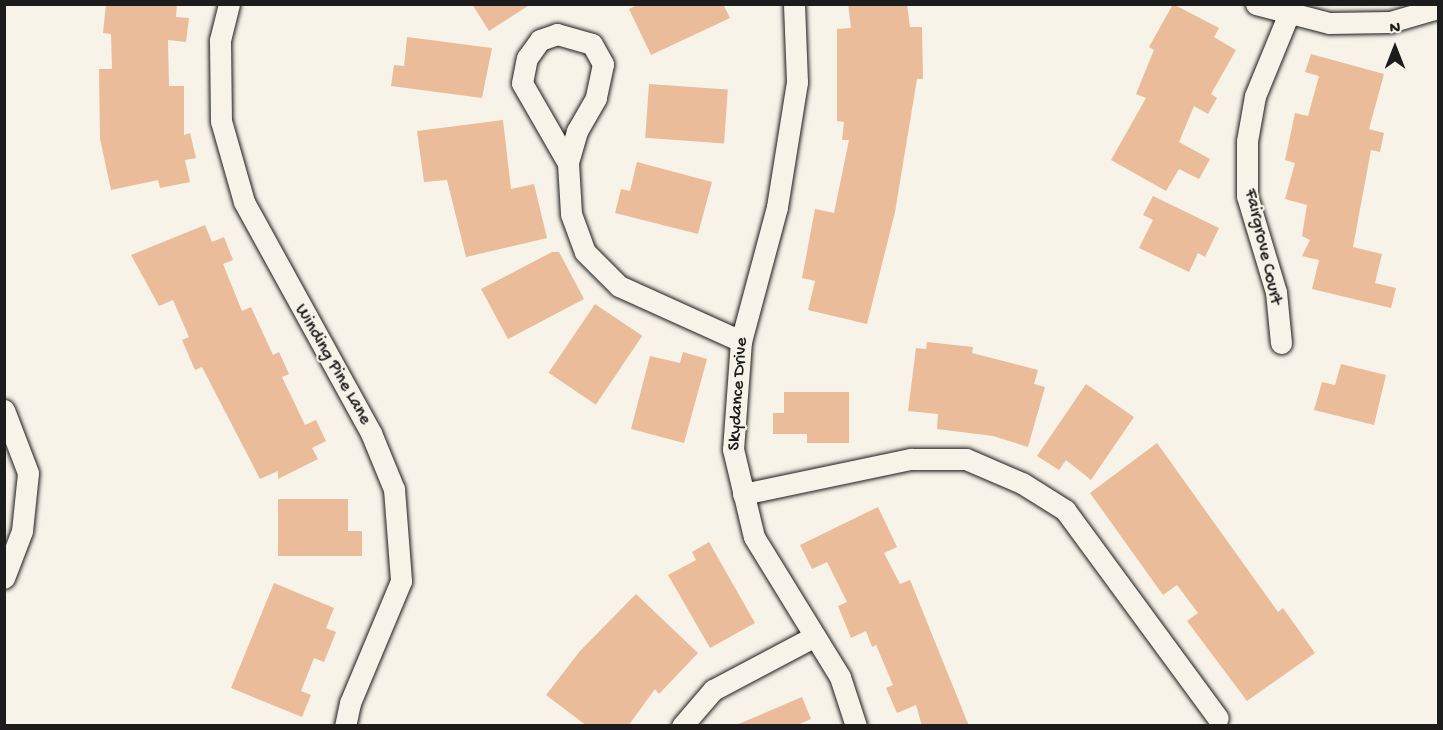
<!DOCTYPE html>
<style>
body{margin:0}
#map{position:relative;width:1443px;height:730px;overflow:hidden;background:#f7f3e8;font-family:"Gochi Hand",sans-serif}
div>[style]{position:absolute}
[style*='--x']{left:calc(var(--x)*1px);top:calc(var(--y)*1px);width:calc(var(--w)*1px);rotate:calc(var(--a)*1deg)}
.building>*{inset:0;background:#eabc9a;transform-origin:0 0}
.roads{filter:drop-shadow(0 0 2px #1c1c1c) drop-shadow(0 0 2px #1c1c1c)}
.street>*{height:21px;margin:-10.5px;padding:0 10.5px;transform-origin:10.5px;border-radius:10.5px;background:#f7f3e8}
span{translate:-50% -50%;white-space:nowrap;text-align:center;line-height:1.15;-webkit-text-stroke:4.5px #f7f3e8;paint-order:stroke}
.street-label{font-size:18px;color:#1c1c1c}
.frame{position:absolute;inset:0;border:6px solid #1c1c1c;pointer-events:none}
.north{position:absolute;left:1365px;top:18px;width:60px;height:60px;-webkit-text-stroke:4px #f7f3e8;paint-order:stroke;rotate:0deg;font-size:16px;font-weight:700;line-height:24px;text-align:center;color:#1c1c1c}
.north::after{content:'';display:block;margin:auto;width:21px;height:27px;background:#1c1c1c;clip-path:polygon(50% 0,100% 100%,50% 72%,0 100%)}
</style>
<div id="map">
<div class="building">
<i style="clip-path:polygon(106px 4px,177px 4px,176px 17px,189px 18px,186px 42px,168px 40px,169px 86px,184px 86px,184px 135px,190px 133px,196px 158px,185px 160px,190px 182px,160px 188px,158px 180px,111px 190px,100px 139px,99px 69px,112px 69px,111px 34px,103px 33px)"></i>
<i style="clip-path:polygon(472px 4px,531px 4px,489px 31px)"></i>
<i style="clip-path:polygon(639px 4px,723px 4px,730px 18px,651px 55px,629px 9px)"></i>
<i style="clip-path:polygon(848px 4px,907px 4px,910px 27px,922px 27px,923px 79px,917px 79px,895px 212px,867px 324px,808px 310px,815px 281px,802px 278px,815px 209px,834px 213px,849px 140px,842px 140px,844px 122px,837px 121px,837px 29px,851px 28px)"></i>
<i style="clip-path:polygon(1173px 4px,1219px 28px,1214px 37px,1236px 50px,1211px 94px,1217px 98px,1208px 114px,1194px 106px,1179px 142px,1210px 159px,1199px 179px,1179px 169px,1166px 191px,1111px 160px,1146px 98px,1136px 94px,1154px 50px,1149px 47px)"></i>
<i style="clip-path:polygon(407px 37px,492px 48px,482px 98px,391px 86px,394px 65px,404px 66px)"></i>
<i style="clip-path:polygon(1311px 54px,1384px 74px,1369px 129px,1384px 133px,1380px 152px,1371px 150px,1353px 247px,1382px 254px,1375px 283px,1396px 288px,1391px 308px,1312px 289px,1319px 260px,1302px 256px,1310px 240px,1302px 236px,1307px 205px,1285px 199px,1295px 163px,1285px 160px,1295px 113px,1308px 116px,1319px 76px,1305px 72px)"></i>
<i style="left:649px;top:84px;width:79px;height:54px;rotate:4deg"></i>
<i style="clip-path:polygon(503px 120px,511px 189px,534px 184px,547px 238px,466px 257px,447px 180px,424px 182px,417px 131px)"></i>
<i style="clip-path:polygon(637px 162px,712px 182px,698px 234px,615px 213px,621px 189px,630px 191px)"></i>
<i style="clip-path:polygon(1153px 196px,1219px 228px,1205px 257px,1198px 253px,1189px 272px,1139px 248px,1153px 220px,1143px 215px)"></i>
<i style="clip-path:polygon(205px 225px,212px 242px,224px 237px,233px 260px,223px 264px,242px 311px,251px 307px,273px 355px,279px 352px,289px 374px,282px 377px,305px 425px,316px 420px,326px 441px,312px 448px,318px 459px,278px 479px,278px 471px,260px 479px,202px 367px,195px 370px,182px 340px,189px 337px,173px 300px,159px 306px,131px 255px)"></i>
<i style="clip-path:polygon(552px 252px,559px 252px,584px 299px,508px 339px,481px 289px)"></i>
<i style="left:595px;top:304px;width:57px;height:83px;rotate:34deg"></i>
<i style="clip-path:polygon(927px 342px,973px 347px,972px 353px,1038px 370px,1034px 384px,1045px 387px,1028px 447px,993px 436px,937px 429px,938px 414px,908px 411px,916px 348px,926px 349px)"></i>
<i style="clip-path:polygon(683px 352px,707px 359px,684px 443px,631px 429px,650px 356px,680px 363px)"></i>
<i style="clip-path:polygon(1341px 364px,1386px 375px,1374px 425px,1314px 410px,1322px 382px,1335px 385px)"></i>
<i style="clip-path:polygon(1086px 384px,1134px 417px,1091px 480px,1066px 460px,1059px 470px,1037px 456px)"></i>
<i style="clip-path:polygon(784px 392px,849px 392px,849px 443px,807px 443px,807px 434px,773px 434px,773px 413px,784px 413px)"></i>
<i style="clip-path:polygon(1157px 443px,1278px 612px,1283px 608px,1315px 653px,1247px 701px,1187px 621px,1198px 613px,1177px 585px,1163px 595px,1090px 493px)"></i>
<i style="clip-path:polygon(278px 499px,348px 499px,348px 531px,362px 531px,362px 556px,278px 556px)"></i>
<i style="clip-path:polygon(878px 507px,897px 547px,884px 553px,900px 584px,910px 580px,969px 726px,922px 726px,916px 705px,897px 713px,886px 688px,893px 685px,876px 645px,872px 647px,866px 631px,851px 638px,838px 606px,847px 602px,827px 562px,812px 569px,800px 545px)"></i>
<i style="clip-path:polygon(709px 542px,755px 623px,710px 648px,668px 575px,696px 560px,692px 552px)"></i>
<i style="clip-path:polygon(274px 583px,334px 608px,326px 628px,336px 632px,324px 662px,314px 658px,301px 691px,311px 695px,302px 717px,231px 688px)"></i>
<i style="clip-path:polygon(636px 594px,698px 653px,659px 694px,655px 689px,628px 726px,587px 726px,546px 695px,580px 651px)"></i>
<i style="clip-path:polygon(802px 697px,811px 719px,795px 726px,734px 726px)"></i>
</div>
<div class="roads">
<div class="street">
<i style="--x:229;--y:4;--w:38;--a:104"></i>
<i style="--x:220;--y:41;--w:80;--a:89.3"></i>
<i style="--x:221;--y:121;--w:84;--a:74.1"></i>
<i style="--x:244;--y:202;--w:264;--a:61.2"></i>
<i style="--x:371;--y:433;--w:61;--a:67.7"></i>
<i style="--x:394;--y:489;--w:92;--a:85.6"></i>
<i style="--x:401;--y:581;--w:132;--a:112.7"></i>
<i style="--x:350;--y:703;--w:24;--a:102"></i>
<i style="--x:794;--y:4;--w:78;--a:87.8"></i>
<i style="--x:797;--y:82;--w:127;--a:99.1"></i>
<i style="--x:777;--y:207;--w:139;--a:105"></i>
<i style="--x:741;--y:341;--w:108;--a:94.2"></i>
<i style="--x:733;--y:449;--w:90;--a:76.6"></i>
<i style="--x:754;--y:537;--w:164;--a:58.4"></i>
<i style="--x:840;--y:677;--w:52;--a:71.9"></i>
<i style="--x:1256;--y:4;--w:75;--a:14.6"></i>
<i style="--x:1329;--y:23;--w:61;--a:-0.9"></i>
<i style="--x:1390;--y:22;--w:50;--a:-16.3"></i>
<i style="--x:568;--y:163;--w:92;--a:-119.9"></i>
<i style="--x:522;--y:83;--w:25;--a:-79"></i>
<i style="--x:527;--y:58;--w:22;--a:-54"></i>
<i style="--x:540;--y:40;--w:18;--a:-19"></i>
<i style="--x:557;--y:34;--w:36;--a:16"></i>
<i style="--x:592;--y:44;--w:23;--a:61"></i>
<i style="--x:603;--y:64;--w:35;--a:102"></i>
<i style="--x:596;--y:98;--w:38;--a:120"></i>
<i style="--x:577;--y:131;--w:33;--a:106"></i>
<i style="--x:568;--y:163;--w:51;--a:86.6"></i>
<i style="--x:571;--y:214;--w:40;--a:69.8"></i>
<i style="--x:585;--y:252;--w:48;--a:45"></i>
<i style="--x:619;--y:286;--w:134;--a:24.3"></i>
<i style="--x:1281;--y:343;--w:51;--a:-95.6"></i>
<i style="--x:1276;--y:292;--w:100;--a:-106.8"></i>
<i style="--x:1247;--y:196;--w:55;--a:-90"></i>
<i style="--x:1247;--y:141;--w:46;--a:-79.9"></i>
<i style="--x:1255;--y:96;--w:90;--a:-67.7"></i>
<i style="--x:4;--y:410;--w:67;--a:69.1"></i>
<i style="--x:28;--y:473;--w:58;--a:95.9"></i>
<i style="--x:22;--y:531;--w:50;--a:111"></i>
<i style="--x:743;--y:494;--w:172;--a:-11.8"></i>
<i style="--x:911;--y:459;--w:55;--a:0"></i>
<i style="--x:966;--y:459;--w:61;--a:23.2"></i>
<i style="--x:1022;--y:483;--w:51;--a:32.1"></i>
<i style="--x:1065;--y:510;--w:258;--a:53.7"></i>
<i style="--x:682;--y:726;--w:48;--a:-49.3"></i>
<i style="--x:713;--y:690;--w:115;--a:-27.9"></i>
</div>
</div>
<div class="street-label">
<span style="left:1262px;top:247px;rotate:77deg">Fairgrove Court</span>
<span style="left:332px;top:365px;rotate:60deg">Winding Pine Lane</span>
<span style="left:739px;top:394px;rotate:-86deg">Skydance Drive</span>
</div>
<div class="frame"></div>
<div class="north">N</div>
</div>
